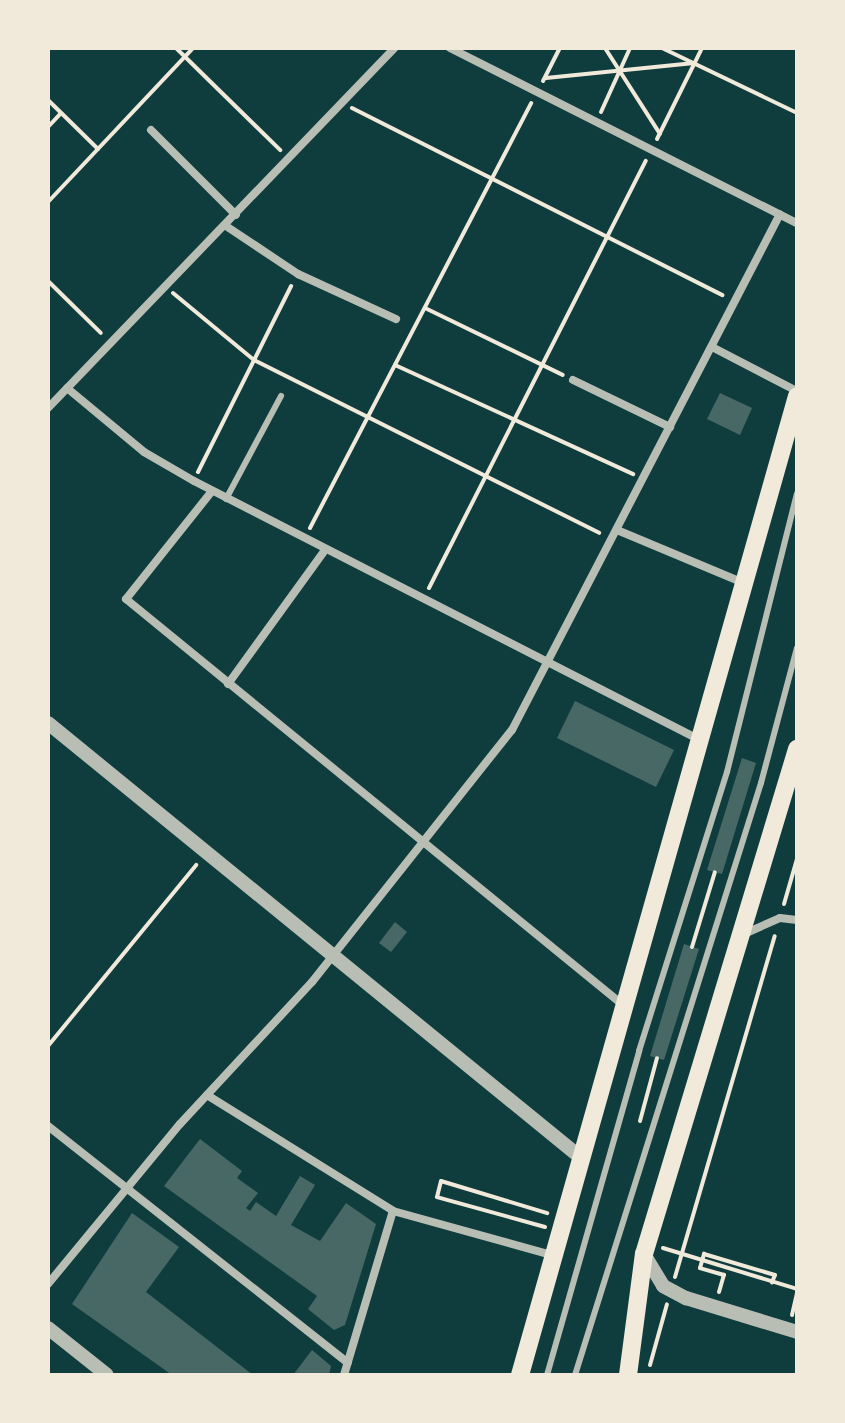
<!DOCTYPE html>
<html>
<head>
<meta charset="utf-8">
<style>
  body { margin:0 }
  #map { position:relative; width:845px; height:1423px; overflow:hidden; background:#0f3d3e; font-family:Ubuntu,sans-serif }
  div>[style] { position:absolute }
  .building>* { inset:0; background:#486865 }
  .path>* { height:4px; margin:-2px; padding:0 2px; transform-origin:2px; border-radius:2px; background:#f1e9da }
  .service>* { height:6px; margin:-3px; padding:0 3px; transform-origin:3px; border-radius:3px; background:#b8beb3 }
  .minor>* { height:8px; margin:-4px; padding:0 4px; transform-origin:4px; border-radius:4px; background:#b8beb3 }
  .tertiary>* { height:14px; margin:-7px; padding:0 7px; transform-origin:7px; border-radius:7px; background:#b8beb3 }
  .trunk>* { height:18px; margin:-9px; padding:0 9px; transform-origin:9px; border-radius:9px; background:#f1e9da }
  span { translate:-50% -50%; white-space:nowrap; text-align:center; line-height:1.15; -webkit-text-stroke:6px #f1e9da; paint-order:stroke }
  .frame { position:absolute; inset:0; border:50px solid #f1e9da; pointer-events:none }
</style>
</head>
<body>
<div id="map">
  <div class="building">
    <i style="clip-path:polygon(720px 393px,752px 408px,740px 435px,707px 419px)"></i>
    <i style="clip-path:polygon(575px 701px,674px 750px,656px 787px,557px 738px)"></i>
    <i style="clip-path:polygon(742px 758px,756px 763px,722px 874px,707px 870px)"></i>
    <i style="clip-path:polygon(395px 922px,407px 932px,391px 952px,379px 943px)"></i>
    <i style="clip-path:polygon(684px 944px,699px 949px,664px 1060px,650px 1056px)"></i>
    <i style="clip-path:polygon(200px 1139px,242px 1171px,237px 1178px,258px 1193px,246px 1208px,250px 1211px,256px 1202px,276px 1216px,300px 1176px,315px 1185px,291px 1225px,320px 1241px,346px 1203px,376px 1224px,345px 1325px,334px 1330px,308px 1309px,317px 1296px,164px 1186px)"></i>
    <i style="clip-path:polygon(132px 1213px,179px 1247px,146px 1292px,253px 1375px,172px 1375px,72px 1304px)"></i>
    <i style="clip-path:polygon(312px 1350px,331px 1366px,329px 1375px,293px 1375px)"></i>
  </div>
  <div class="path">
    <i style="left:176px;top:48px;width:146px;rotate:44.4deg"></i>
    <i style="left:605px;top:48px;width:102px;rotate:57.4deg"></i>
    <i style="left:662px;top:48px;width:150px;rotate:25.7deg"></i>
    <i style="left:546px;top:78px;width:149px;rotate:-5.8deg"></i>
    <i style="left:543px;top:81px;width:37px;rotate:-63deg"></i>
    <i style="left:48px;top:100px;width:70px;rotate:44.4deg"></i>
    <i style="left:352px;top:108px;width:415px;rotate:26.8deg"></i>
    <i style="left:601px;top:112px;width:70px;rotate:-65.6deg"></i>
    <i style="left:48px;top:127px;width:19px;rotate:-47deg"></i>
    <i style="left:657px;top:139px;width:102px;rotate:-63.7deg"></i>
    <i style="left:48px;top:202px;width:212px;rotate:-46.7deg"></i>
    <i style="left:48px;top:281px;width:74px;rotate:44.5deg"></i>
    <i style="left:173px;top:293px;width:105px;rotate:39.6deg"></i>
    <i style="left:254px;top:360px;width:386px;rotate:26.6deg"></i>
    <i style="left:425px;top:308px;width:153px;rotate:25.9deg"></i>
    <i style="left:395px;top:365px;width:262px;rotate:24.6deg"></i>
    <i style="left:198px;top:472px;width:208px;rotate:-63.4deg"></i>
    <i style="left:310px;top:528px;width:479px;rotate:-62.5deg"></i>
    <i style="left:429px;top:588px;width:479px;rotate:-63.1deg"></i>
    <i style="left:784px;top:904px;width:47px;rotate:-73.9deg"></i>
    <i style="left:692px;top:947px;width:78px;rotate:-73deg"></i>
    <i style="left:48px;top:1046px;width:234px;rotate:-50.7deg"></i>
    <i style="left:640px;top:1121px;width:65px;rotate:-74.9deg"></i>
    <i style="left:545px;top:1227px;width:112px;rotate:-164.5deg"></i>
    <i style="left:437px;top:1197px;width:16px;rotate:-76deg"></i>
    <i style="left:441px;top:1181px;width:111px;rotate:16.8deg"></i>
    <i style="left:663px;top:1248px;width:140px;rotate:17deg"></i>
    <i style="left:675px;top:1277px;width:355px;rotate:-73.7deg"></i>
    <i style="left:719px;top:1292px;width:18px;rotate:-74deg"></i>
    <i style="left:724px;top:1275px;width:25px;rotate:-164deg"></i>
    <i style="left:700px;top:1268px;width:15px;rotate:-74deg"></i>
    <i style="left:704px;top:1254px;width:74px;rotate:16.5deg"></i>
    <i style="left:775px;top:1275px;width:8px;rotate:113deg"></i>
    <i style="left:792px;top:1315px;width:22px;rotate:-77deg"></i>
    <i style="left:650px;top:1365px;width:63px;rotate:-74.4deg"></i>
  </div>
  <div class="service">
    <i style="left:226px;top:499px;width:117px;rotate:-61.9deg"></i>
    <i style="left:547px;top:1375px;width:337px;rotate:-74.1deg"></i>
    <i style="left:639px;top:1051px;width:293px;rotate:-72.5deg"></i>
    <i style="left:727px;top:772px;width:287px;rotate:-75.9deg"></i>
    <i style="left:575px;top:1375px;width:621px;rotate:-72.56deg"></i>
    <i style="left:761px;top:783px;width:140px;rotate:-75.1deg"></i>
  </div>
  <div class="minor">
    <i style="left:450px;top:48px;width:389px;rotate:26.8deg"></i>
    <i style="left:151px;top:130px;width:120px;rotate:45deg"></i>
    <i style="left:226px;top:226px;width:87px;rotate:33.7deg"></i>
    <i style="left:298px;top:274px;width:108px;rotate:24.7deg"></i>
    <i style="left:712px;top:347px;width:96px;rotate:27.4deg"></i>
    <i style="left:573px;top:380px;width:108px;rotate:25.9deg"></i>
    <i style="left:67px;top:388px;width:100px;rotate:39.7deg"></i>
    <i style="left:144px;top:452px;width:58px;rotate:30.1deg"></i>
    <i style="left:194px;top:481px;width:566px;rotate:27.11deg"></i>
    <i style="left:48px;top:408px;width:499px;rotate:-46.1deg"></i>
    <i style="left:212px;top:491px;width:138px;rotate:128.5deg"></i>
    <i style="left:126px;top:599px;width:642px;rotate:39.25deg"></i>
    <i style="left:617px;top:530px;width:138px;rotate:22.7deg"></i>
    <i style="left:228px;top:684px;width:165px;rotate:-54.1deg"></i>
    <i style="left:744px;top:934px;width:39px;rotate:-24deg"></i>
    <i style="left:780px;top:918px;width:17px;rotate:7deg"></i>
    <i style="left:207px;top:1095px;width:219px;rotate:31.9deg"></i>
    <i style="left:393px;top:1211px;width:165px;rotate:15.5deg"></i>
    <i style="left:48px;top:1126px;width:382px;rotate:38.3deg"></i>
    <i style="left:48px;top:1284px;width:207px;rotate:-50.5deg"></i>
    <i style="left:180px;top:1124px;width:194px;rotate:-47.1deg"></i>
    <i style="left:312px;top:982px;width:322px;rotate:-51.6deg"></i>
    <i style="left:512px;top:730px;width:581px;rotate:-62.55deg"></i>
    <i style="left:344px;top:1375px;width:171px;rotate:-73.4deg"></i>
  </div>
  <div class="tertiary">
    <i style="left:48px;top:723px;width:687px;rotate:39.21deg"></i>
    <i style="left:644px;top:1254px;width:37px;rotate:59deg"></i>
    <i style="left:663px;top:1286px;width:26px;rotate:28deg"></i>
    <i style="left:686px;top:1298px;width:116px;rotate:17deg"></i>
    <i style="left:48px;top:1328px;width:75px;rotate:38.5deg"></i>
  </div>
  <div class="trunk">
    <i style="left:520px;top:1375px;width:1017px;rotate:-74.2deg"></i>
    <i style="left:628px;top:1375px;width:122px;rotate:-82.5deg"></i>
    <i style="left:644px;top:1254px;width:528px;rotate:-73.14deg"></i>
  </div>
  <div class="frame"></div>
</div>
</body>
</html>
